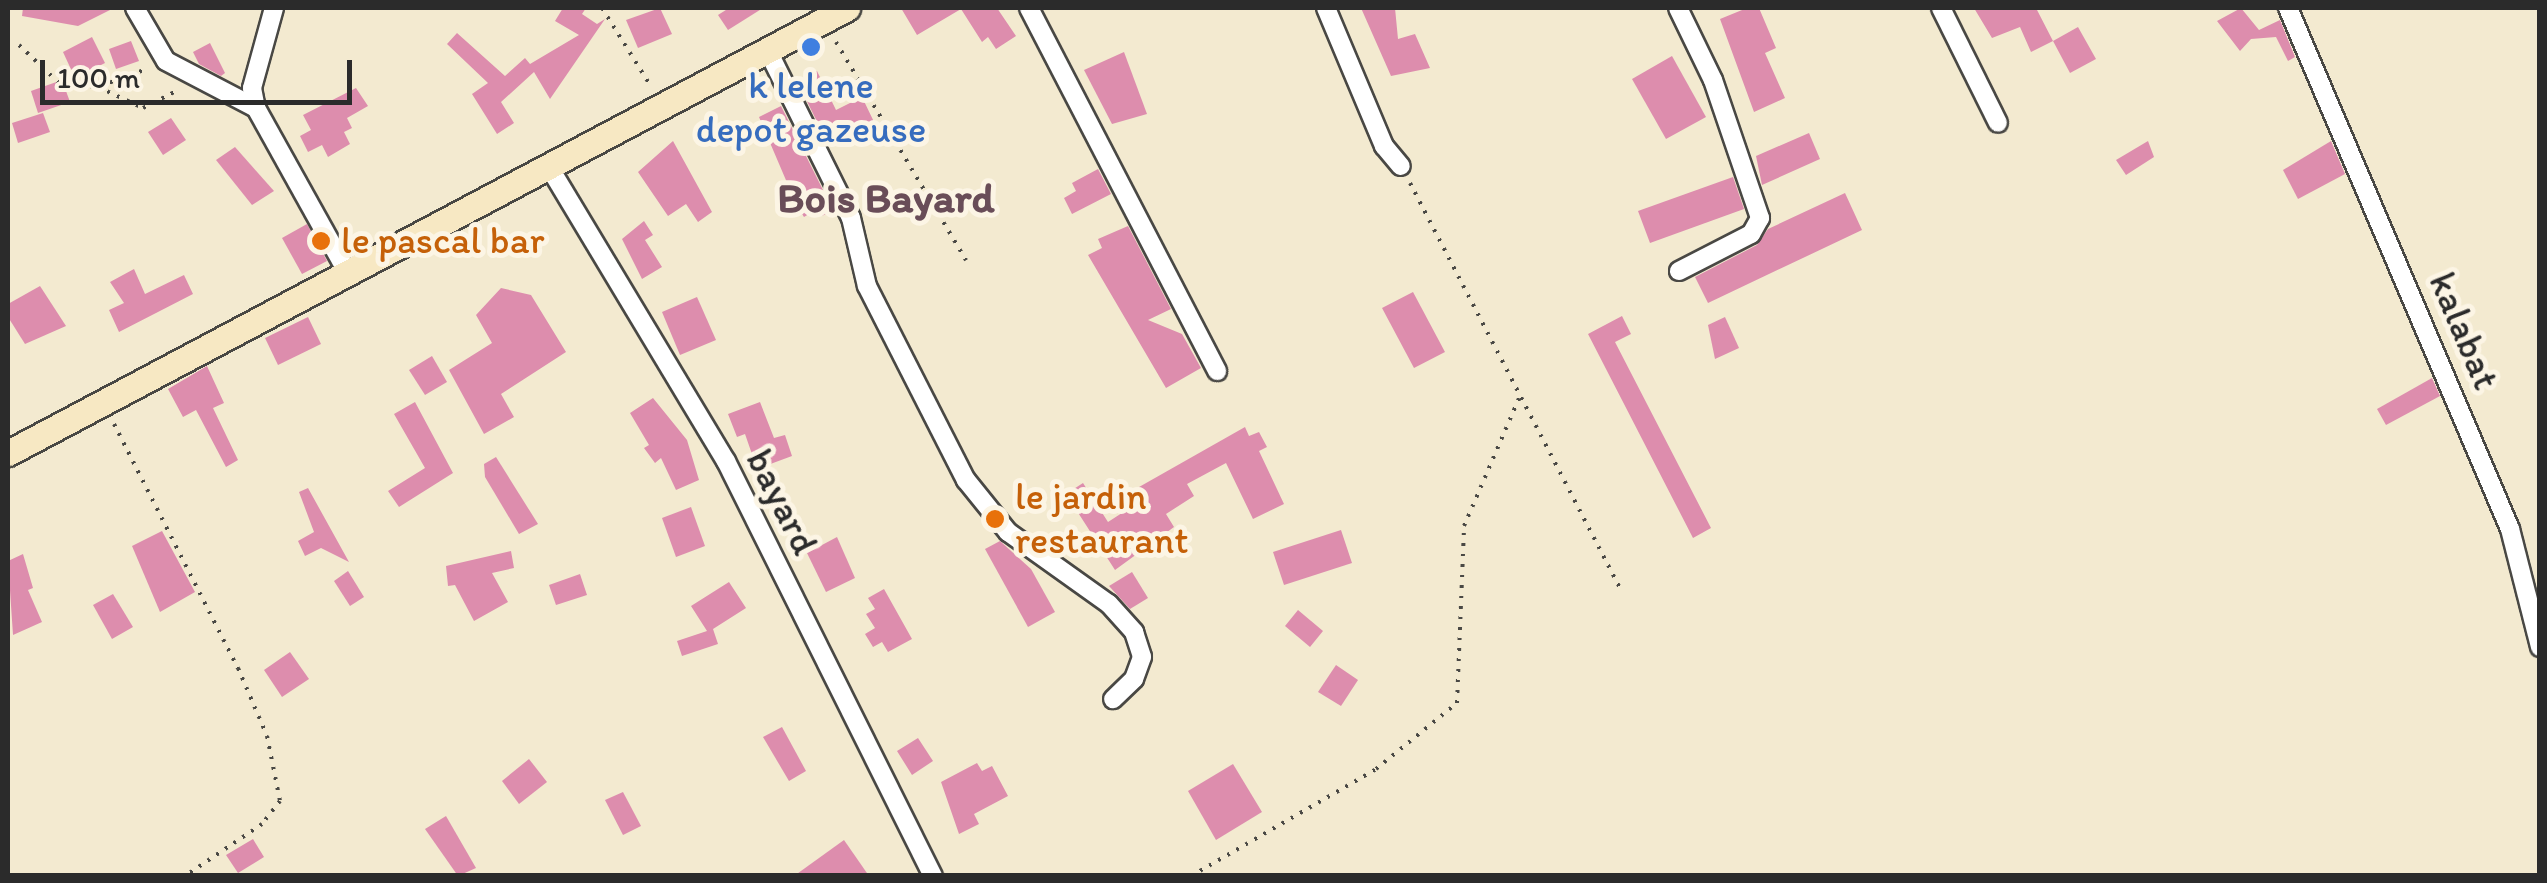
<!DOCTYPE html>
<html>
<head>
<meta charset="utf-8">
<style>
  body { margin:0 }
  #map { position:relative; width:2547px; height:883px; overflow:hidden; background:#f3ead0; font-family:Itim,sans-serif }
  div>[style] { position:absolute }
  .building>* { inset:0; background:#dd8dad }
  .path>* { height:4px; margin-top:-2px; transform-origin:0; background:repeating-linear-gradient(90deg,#494844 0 2.5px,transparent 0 10.5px) }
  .roads { filter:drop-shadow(2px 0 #494844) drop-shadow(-2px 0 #494844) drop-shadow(0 2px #494844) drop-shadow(0 -2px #494844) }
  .minor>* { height:18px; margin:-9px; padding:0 9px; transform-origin:9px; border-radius:9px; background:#fff }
  .secondary>* { height:25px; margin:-12.5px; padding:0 12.5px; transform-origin:12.5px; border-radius:12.5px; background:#f7e8c3 }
  .dots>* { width:28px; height:28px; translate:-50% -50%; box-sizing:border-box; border:5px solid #fcf5e5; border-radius:50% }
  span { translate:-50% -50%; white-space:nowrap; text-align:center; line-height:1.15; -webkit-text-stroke:10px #fcf5e5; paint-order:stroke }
  .shop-label { font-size:38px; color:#366cbe }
  .food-label { font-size:38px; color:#c56008 }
  .left { translate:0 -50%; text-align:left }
  .street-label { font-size:38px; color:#2b2b2b }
  .quarter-label { font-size:42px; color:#694d58; font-weight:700 }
  .frame { position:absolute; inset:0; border:10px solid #2b2b2b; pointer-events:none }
  .scale { position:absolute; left:40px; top:60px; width:312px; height:45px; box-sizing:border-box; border:5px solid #2b2b2b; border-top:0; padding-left:12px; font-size:30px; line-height:35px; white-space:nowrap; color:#2b2b2b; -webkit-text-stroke:8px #fcf5e5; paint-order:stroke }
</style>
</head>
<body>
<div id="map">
  <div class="building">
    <i style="clip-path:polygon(23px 8px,114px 8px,78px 26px,22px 16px)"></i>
    <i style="clip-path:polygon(563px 8px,586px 8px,582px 14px,597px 24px,605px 19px,550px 99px,534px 72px,501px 102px,514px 123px,497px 134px,472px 94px,488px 83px,447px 44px,457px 33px,505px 76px,525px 58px,530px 64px,579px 35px,555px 21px)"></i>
    <i style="clip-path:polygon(660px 8px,672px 34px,638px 48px,626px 20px)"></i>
    <i style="clip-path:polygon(729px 8px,763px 8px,728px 30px,718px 15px)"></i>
    <i style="clip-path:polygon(901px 8px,997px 8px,1016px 36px,996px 49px,988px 37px,982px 42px,961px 9px,917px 35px)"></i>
    <i style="clip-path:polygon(1361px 8px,1395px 8px,1398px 39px,1415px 34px,1430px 68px,1391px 76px)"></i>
    <i style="clip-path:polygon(1747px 8px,1759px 8px,1776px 48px,1765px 53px,1785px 98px,1754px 112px,1720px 19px)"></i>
    <i style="clip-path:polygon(1974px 8px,2036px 8px,2053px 41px,2031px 52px,2020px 27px,1992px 38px)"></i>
    <i style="clip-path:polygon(2241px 8px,2259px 30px,2280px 20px,2295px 57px,2288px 61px,2276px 37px,2251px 39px,2240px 51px,2217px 21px)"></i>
    <i style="clip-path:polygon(2078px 27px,2096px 59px,2070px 73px,2053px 41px)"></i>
    <i style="clip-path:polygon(92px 37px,105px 63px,75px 78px,63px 52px)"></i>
    <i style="clip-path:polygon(131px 41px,139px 61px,116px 69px,109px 49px)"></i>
    <i style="clip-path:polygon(210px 43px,225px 73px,221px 76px,199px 64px,193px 52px)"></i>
    <i style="clip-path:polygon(1124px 52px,1147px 114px,1112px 124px,1084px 70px)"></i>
    <i style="clip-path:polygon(1672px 56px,1706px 117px,1666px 139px,1632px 79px)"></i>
    <i style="clip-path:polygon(817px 71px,836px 110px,862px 97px,875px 124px,829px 146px,797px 81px)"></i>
    <i style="clip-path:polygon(62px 80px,70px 102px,38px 113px,31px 91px)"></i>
    <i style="clip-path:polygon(356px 88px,368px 106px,347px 118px,352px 128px,344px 132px,350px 144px,328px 157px,322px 145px,308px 152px,300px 136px,311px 130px,303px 115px)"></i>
    <i style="clip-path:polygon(781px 106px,833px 210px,822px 216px,817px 209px,804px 217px,797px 206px,759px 117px)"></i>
    <i style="clip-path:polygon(43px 113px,50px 132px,18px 143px,12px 123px)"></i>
    <i style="clip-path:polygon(171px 118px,186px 140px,163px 155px,148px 132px)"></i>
    <i style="clip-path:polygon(1809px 133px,1820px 159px,1762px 185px,1756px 156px)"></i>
    <i style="clip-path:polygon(673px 141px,712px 212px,698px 222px,686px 204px,668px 216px,638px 172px)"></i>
    <i style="clip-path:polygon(2148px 141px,2154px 157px,2126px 175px,2116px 160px)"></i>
    <i style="clip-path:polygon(2331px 141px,2345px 174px,2298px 199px,2283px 170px)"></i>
    <i style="clip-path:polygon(235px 147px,274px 191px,252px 205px,216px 160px)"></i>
    <i style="clip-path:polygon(1098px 169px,1111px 194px,1072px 214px,1064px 198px,1076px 191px,1072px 183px)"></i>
    <i style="clip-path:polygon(1733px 177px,1744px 209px,1650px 243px,1638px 211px)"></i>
    <i style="clip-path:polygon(1845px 193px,1862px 230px,1708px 303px,1695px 277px,1757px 245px,1768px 229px)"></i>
    <i style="clip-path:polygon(644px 221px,653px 235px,645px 240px,662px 267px,642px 279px,622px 239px)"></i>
    <i style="clip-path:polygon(307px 224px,327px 261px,302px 274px,282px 238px)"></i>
    <i style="clip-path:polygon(1128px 226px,1171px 309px,1148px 320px,1182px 334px,1201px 368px,1166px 388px,1088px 255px,1102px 248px,1098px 239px)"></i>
    <i style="clip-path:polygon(134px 269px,145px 294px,184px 275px,193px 294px,119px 332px,109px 310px,124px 303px,110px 282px)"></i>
    <i style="clip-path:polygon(40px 286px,66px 326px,25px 344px,8px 317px,8px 304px)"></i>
    <i style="clip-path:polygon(501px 288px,531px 295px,566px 352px,501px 394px,514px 417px,484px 434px,449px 370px,492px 343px,476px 315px)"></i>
    <i style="clip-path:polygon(1413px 292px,1445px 352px,1414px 368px,1382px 308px)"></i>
    <i style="clip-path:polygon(697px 297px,716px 340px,680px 355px,662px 312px)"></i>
    <i style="clip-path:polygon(1622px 316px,1631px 334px,1615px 342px,1711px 528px,1693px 538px,1588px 334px)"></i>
    <i style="clip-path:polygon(308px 317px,321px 344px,278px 365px,265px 338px)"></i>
    <i style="clip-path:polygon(1725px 317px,1739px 348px,1715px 359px,1708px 325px)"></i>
    <i style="clip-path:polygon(432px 356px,447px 382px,425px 395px,409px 370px)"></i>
    <i style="clip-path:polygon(207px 366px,224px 403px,213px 408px,238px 460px,226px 467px,196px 410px,183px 417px,168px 389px)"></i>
    <i style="clip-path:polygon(2432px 378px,2440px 396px,2386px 425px,2377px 409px)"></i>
    <i style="clip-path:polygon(653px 398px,687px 440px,699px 480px,676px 490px,661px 458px,655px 463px,644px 448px,649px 445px,630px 413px)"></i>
    <i style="clip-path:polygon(415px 402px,453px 473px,399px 507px,388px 491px,425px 468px,394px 414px)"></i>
    <i style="clip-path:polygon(760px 402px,774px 438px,785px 435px,792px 456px,765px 466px,762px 458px,754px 460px,745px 434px,737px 437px,728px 414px)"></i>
    <i style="clip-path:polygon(1245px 427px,1249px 436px,1259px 432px,1267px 447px,1259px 451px,1284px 504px,1253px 519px,1226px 463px,1187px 484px,1194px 496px,1166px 514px,1174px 527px,1115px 570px,1066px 494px,1083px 483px,1108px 522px,1139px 502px,1132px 491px)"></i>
    <i style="clip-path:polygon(496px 457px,538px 524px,519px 534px,485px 477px,484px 464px)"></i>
    <i style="clip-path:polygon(308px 488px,349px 562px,321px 548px,305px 556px,298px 541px,314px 532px,299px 492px)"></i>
    <i style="clip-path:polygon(691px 507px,705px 546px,676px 557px,662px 518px)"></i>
    <i style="clip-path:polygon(1341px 530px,1352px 563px,1284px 585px,1273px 552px)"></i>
    <i style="clip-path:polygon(162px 531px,195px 592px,160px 612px,132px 546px)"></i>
    <i style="clip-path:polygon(837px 537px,855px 578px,826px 592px,807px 553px)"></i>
    <i style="clip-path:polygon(1000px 541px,1031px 569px,1055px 612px,1028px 627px,985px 549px)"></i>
    <i style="clip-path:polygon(511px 551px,514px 568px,492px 573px,508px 602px,474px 621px,455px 585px,448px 586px,446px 566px)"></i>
    <i style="clip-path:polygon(23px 554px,33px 588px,28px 590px,42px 622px,13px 635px,8px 561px)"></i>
    <i style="clip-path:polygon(348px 571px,364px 597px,350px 606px,334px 581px)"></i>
    <i style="clip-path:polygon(1132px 572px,1148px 598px,1130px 609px,1109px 586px)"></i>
    <i style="clip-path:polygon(580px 574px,587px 595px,556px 605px,549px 585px)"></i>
    <i style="clip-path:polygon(729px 582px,746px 608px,713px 629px,718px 644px,682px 656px,677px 641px,707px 631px,691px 606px)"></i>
    <i style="clip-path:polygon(884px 589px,912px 639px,888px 652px,882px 642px,873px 647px,865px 634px,875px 628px,866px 614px,875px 609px,868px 598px)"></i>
    <i style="clip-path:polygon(113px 594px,133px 627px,112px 639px,93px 605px)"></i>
    <i style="clip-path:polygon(1298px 610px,1323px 631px,1310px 647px,1285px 626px)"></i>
    <i style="clip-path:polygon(290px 652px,309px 679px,282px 697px,264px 670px)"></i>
    <i style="clip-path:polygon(1336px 665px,1358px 680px,1341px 706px,1318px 692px)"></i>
    <i style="clip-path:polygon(782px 727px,806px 771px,789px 781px,763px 737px)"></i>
    <i style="clip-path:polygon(918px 738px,933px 761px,912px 775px,897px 751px)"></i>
    <i style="clip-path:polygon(529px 759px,547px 782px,519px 804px,502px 781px)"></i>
    <i style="clip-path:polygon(977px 763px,982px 771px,992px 766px,1008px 796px,974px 814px,979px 824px,959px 834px,941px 782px)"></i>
    <i style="clip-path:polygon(1233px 764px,1262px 812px,1216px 840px,1188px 791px)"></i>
    <i style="clip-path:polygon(623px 792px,641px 826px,623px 835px,605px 800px)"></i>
    <i style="clip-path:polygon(446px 816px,476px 868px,458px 876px,425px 829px)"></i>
    <i style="clip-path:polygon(253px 839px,264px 857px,238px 873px,226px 855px)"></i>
    <i style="clip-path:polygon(844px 840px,869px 876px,794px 876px)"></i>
  </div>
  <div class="path">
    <i style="left:602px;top:8px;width:94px;rotate:58deg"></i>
    <i style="left:836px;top:42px;width:254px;rotate:59.2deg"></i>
    <i style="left:19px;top:45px;width:55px;rotate:43.5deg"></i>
    <i style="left:59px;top:83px;width:39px;rotate:6deg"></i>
    <i style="left:98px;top:87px;width:50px;rotate:25deg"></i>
    <i style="left:143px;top:108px;width:39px;rotate:-27deg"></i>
    <i style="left:100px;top:86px;width:50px;rotate:-19.9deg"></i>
    <i style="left:1410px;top:183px;width:458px;rotate:62.6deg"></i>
    <i style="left:114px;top:424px;width:274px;rotate:63.1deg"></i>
    <i style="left:238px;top:668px;width:74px;rotate:66.9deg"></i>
    <i style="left:267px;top:736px;width:66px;rotate:78.7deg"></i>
    <i style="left:280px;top:801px;width:29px;rotate:128deg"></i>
    <i style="left:262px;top:824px;width:93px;rotate:146deg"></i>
    <i style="left:1191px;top:876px;width:214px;rotate:-30deg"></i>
    <i style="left:1376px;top:769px;width:104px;rotate:-39.2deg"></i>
    <i style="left:1457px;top:703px;width:177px;rotate:-87.7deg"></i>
    <i style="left:1464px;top:526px;width:142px;rotate:-66.7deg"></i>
  </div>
  <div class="roads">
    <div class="minor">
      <i style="left:135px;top:8px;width:61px;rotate:59.7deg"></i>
      <i style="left:166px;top:61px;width:102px;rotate:27.6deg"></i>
      <i style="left:274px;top:8px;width:83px;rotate:105.4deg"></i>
      <i style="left:252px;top:88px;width:20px;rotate:79deg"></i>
      <i style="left:256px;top:108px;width:191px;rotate:60.9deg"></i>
      <i style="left:1029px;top:8px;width:409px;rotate:62.6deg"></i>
      <i style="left:1326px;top:8px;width:150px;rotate:67.2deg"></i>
      <i style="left:1384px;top:146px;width:26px;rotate:50deg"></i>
      <i style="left:1678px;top:8px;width:80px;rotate:64.1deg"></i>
      <i style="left:1713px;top:80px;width:146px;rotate:71.2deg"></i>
      <i style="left:1760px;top:218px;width:18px;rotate:119deg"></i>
      <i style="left:1751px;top:234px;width:81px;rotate:152.8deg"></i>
      <i style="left:1941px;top:8px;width:128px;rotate:63.6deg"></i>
      <i style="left:2288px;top:8px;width:566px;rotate:66.92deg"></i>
      <i style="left:2510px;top:529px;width:122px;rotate:75.7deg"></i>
      <i style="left:768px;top:51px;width:186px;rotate:63.6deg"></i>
      <i style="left:851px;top:218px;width:70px;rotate:76.8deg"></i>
      <i style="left:867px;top:286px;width:218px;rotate:63deg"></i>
      <i style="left:966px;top:480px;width:67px;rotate:51.1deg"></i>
      <i style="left:1008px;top:532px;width:124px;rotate:35.5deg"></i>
      <i style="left:1109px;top:604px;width:38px;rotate:48deg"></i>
      <i style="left:1134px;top:632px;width:26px;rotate:72deg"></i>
      <i style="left:1142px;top:657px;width:23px;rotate:110deg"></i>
      <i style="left:1134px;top:679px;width:29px;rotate:136deg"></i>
      <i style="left:551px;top:170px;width:340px;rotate:59deg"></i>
      <i style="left:726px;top:461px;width:464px;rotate:63.5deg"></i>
    </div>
    <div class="secondary">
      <i style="left:8px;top:453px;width:950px;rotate:-27.94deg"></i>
    </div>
  </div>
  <div class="dots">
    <i style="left:811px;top:47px;background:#3f7fe0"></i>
    <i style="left:321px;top:241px;background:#e8710a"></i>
    <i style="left:995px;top:519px;background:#e8710a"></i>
  </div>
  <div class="shop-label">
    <span style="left:811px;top:108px">k lelene<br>depot gazeuse</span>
  </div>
  <div class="food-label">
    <span class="left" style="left:341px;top:241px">le pascal bar</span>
    <span class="left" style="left:1015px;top:519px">le jardin<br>restaurant</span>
  </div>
  <div class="street-label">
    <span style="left:2464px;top:331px;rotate:67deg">kalabat</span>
    <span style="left:782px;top:502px;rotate:63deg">bayard</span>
  </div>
  <div class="quarter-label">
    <span style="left:886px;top:198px">Bois Bayard</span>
  </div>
  <div class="frame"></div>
  <div class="scale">100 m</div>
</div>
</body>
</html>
